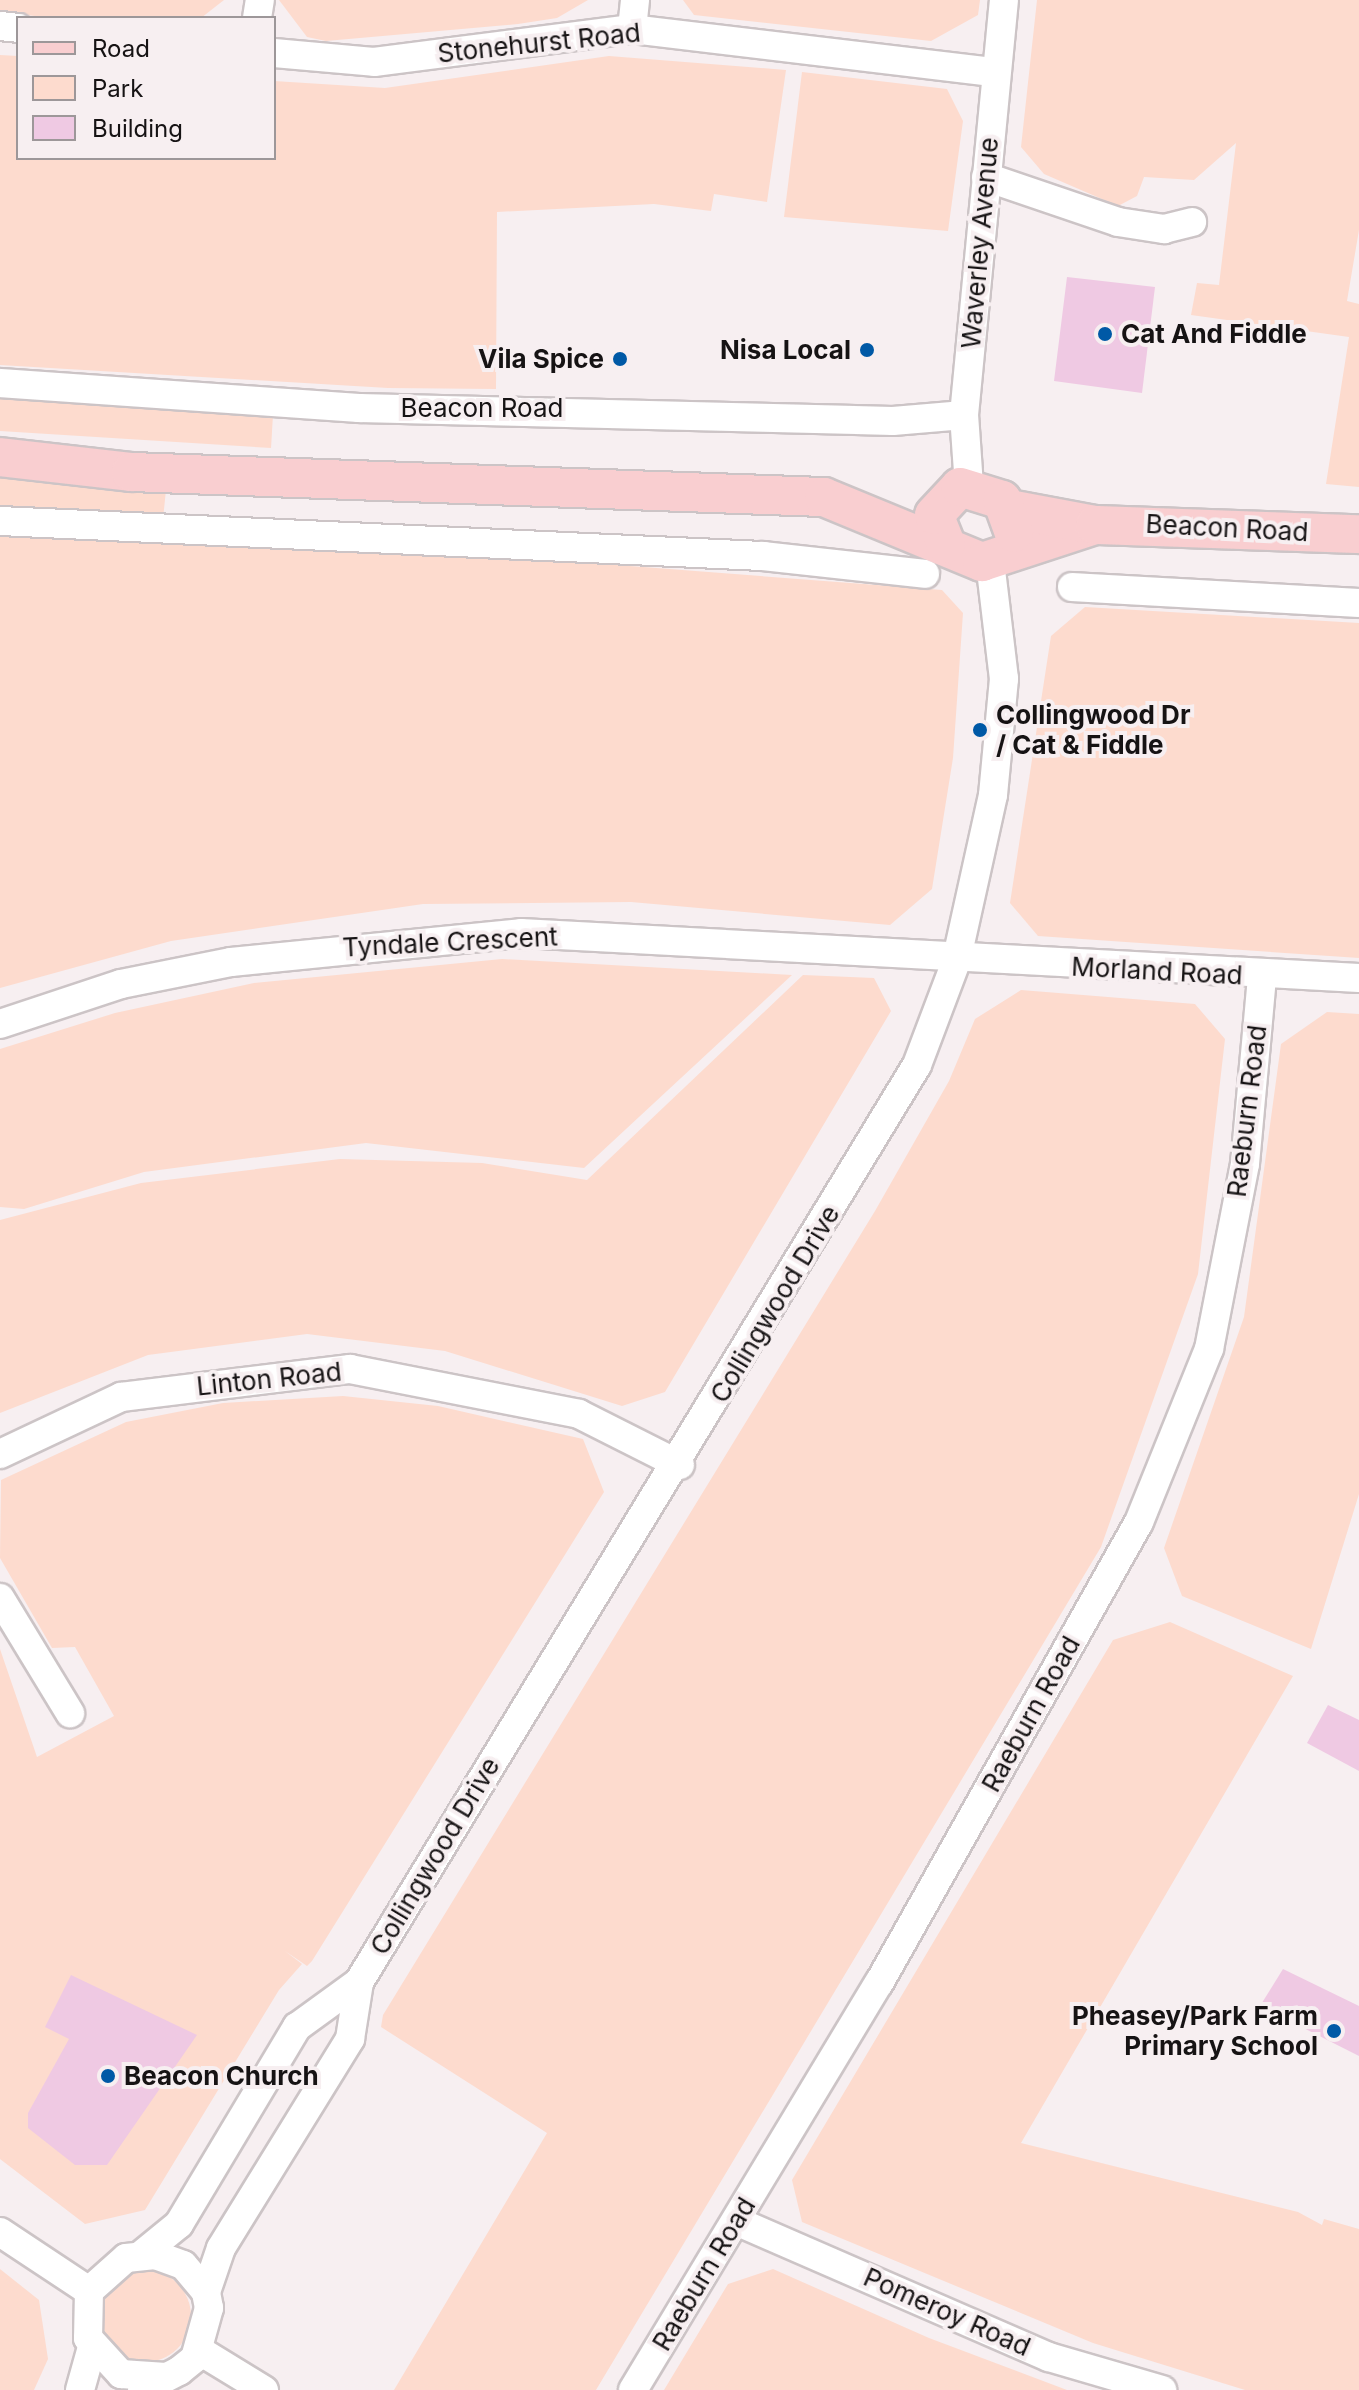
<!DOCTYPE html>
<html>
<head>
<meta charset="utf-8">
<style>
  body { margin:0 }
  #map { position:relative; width:1359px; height:2390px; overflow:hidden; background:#f7eff1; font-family:Inter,sans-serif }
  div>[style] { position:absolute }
  .green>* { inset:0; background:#fddbce }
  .round { border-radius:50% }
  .building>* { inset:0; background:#efc9e3 }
  .roads { filter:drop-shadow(2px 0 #ccc4c6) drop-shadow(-2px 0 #ccc4c6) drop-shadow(0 2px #ccc4c6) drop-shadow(0 -2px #ccc4c6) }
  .minor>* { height:28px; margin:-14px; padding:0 14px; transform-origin:14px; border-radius:14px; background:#fff }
  .secondary>* { height:38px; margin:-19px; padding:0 19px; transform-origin:19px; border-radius:19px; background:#f9ced0 }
  .dots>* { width:22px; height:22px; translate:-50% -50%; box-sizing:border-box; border:4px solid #f7eff1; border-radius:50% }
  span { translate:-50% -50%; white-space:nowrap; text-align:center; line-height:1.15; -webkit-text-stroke:8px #f7eff1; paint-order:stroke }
  .street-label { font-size:26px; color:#161314 }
  .poi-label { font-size:26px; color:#161314; font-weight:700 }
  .left { translate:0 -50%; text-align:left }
  .right { translate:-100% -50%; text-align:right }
  .legend { position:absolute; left:16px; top:16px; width:260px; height:144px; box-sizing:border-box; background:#f7eff1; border:2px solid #9d9799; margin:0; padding:10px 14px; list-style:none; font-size:24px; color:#161314 }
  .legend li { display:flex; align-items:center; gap:16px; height:40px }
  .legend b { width:40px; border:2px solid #9d9799 }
</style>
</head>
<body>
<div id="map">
  <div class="green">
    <i style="clip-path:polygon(0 0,224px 0,201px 18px,52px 18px,0 12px)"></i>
    <i style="clip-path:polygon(279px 0,588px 0,557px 18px,518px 24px,326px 41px,307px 37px)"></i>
    <i style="clip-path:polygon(683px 0,980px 0,978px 15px,931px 41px,694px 15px)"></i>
    <i style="clip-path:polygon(1037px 0,1359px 0,1359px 230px,1347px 301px,1359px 304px,1359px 487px,1326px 484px,1349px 337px,1191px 315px,1197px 283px,1219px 285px,1236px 143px,1194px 180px,1144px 177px,1137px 196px,1118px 206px,1044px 174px,1021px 147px)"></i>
    <i style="clip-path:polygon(0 55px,18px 56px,18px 158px,274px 158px,274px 81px,385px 88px,609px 56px,786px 70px,767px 202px,714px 194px,711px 211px,654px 204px,497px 212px,496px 389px,388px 388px,0 365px)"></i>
    <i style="clip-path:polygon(802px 72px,947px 89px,963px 121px,948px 231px,784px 217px)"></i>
    <i style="clip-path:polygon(0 396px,273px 415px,271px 448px,0 431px)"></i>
    <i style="clip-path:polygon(0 470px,167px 480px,163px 519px,0 508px)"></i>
    <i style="clip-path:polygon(0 536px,617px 565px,942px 590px,963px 613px,953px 758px,932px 889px,890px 925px,631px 902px,423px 904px,171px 941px,0 988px)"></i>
    <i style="clip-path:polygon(1085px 607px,1359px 623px,1359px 958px,1038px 936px,1010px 903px,1051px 636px)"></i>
    <i style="clip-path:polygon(502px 959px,792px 975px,584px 1168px,366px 1143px,144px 1172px,24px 1209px,0 1207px,0 1049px,115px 1013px,254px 983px)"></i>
    <i style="clip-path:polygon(803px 975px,874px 978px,891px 1011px,665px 1392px,622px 1406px,445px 1351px,307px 1334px,148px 1355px,0 1413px,0 1220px,141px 1183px,340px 1159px,482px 1163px,587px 1180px)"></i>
    <i style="clip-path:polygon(1021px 990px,1195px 1004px,1225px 1039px,1198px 1274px,1101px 1547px,596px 2390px,394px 2390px,547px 2133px,381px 2027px,383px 2015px,875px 1211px,949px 1081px,975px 1019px)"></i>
    <i style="clip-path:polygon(1327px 1012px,1359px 1014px,1359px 1494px,1311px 1649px,1182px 1596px,1164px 1548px,1244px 1317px,1281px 1044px)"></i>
    <i style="clip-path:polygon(343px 1396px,438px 1406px,583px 1439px,604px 1492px,312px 1961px,307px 1966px,285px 1951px,302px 1964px,279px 1990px,145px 2210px,85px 2224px,0 2159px,0 1649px,37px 1757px,114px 1716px,75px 1647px,52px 1648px,0 1558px,1px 1480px,126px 1422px,223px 1403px)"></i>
    <i style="clip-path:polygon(1170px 1622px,1293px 1676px,1021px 2143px,1298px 2212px,1322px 2225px,1324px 2219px,1359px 2229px,1359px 2390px,1245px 2390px,1093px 2343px,802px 2222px,792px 2180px,1113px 1640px)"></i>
    <i style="clip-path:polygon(0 2269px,39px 2300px,48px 2359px,34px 2390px,0 2390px)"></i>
    <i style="clip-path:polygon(773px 2269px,929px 2338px,1067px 2390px,664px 2390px,728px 2284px)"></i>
    <i class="round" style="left:99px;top:2270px;width:92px;height:92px"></i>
  </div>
  <div class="building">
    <i style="clip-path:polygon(1067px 277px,1155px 287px,1142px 393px,1054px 381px)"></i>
    <i style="clip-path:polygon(1328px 1705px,1359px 1720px,1359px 1771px,1307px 1743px)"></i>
    <i style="clip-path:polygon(1283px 1969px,1359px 2006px,1359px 2056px,1260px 2006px)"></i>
    <i style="clip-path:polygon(71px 1975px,197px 2035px,107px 2165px,75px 2165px,28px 2128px,28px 2113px,69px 2039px,45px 2027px)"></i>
  </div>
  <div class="roads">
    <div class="minor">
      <i style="left:257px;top:18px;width:18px;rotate:-81deg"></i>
      <i style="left:0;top:26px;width:18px;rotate:6deg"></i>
      <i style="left:632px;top:29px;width:29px;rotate:-84deg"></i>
      <i style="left:274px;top:53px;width:100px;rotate:5.1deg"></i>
      <i style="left:374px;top:62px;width:260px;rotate:-7.3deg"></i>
      <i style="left:632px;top:29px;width:366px;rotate:6.8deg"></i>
      <i style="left:986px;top:177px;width:139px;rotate:18.8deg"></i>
      <i style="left:1118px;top:222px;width:47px;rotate:8.7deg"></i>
      <i style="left:1164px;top:229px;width:29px;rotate:-14deg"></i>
      <i style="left:0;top:383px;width:360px;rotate:4deg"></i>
      <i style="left:359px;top:408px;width:534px;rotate:1.39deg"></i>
      <i style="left:893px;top:421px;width:71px;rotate:-4.8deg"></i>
      <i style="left:969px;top:486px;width:71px;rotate:-94deg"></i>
      <i style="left:964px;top:415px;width:417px;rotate:-84.5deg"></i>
      <i style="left:0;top:521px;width:764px;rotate:2.63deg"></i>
      <i style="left:763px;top:556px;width:163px;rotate:6.3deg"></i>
      <i style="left:1072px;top:587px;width:287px;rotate:3.2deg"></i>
      <i style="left:0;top:1024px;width:127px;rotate:-18.3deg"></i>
      <i style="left:121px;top:984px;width:112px;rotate:-11.3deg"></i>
      <i style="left:231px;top:962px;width:291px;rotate:-5.7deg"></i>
      <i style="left:521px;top:933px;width:839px;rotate:3.07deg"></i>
      <i style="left:0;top:1454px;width:134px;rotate:-25.2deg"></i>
      <i style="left:121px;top:1397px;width:231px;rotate:-7deg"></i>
      <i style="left:350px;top:1369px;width:233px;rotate:11.1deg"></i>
      <i style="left:579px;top:1414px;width:113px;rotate:26.8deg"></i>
      <i style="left:0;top:1598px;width:135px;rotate:58.7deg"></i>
      <i style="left:736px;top:2221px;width:341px;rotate:23.5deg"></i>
      <i style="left:1049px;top:2357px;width:118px;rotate:16.3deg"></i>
      <i style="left:0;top:2232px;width:107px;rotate:33.5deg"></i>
      <i style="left:141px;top:2255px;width:49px;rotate:-39.2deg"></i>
      <i style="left:179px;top:2224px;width:230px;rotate:-59.1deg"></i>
      <i style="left:297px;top:2027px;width:77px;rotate:-36deg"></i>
      <i style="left:206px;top:2292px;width:46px;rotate:-71.2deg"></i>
      <i style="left:221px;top:2248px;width:246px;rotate:-58.3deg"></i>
      <i style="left:350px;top:2039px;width:58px;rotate:-81deg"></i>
      <i style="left:359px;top:1982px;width:1073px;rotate:-58.68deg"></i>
      <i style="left:917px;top:1065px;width:110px;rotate:-69.3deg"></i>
      <i style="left:956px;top:962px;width:171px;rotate:-77.5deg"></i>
      <i style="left:993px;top:795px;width:117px;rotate:-84.6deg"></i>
      <i style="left:1004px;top:679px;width:119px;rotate:-96.8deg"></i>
      <i style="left:200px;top:2351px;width:75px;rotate:31.4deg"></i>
      <i style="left:80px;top:2390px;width:45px;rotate:-74.4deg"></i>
      <i style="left:142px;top:2390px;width:42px;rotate:-27.2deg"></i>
      <i style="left:179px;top:2371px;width:21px;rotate:-39deg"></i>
      <i style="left:195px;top:2358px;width:52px;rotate:-74.4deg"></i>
      <i style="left:209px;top:2308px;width:16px;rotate:-101deg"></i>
      <i style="left:206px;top:2292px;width:35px;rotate:-130deg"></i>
      <i style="left:183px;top:2265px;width:30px;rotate:-160deg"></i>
      <i style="left:155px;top:2255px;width:29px;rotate:174deg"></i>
      <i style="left:126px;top:2258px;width:50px;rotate:138.3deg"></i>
      <i style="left:89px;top:2291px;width:47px;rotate:91.2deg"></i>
      <i style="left:88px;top:2338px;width:49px;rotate:47.5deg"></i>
      <i style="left:121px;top:2374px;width:45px;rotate:3.8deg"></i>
      <i style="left:633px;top:2390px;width:476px;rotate:-58.9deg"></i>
      <i style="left:879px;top:1983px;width:529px;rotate:-60.58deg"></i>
      <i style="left:1139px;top:1522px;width:187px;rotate:-68deg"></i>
      <i style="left:1209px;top:1349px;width:188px;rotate:-79deg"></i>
      <i style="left:1245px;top:1164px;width:189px;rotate:-84.8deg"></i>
    </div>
    <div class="secondary">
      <i style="left:0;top:457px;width:132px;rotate:6.5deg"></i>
      <i style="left:131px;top:472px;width:693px;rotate:2.07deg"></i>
      <i style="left:824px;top:497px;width:171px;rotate:22.4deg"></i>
      <i style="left:982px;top:562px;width:119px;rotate:-18.1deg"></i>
      <i style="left:1009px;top:509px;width:87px;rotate:10.5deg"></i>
      <i style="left:1095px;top:525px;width:264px;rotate:2deg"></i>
      <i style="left:946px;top:544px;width:31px;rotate:-112deg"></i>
      <i style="left:934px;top:515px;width:38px;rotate:-47deg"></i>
      <i style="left:960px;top:487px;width:44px;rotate:17.2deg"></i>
      <i style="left:1002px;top:500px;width:35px;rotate:70deg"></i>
    </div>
  </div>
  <div class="dots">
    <i style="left:1105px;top:334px;background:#0059a6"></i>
    <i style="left:867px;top:350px;background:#0059a6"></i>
    <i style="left:620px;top:359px;background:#0059a6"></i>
    <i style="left:980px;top:730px;background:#0059a6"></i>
    <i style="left:1334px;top:2031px;background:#0059a6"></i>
    <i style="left:108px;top:2076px;background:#0059a6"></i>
  </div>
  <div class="street-label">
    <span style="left:539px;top:43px;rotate:-6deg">Stonehurst Road</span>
    <span style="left:980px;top:243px;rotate:-85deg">Waverley Avenue</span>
    <span style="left:482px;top:408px">Beacon Road</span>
    <span style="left:1227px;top:528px;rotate:3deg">Beacon Road</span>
    <span style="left:450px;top:942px;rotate:-3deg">Tyndale Crescent</span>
    <span style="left:1157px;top:971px;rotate:3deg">Morland Road</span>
    <span style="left:1247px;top:1111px;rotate:-83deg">Raeburn Road</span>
    <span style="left:775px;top:1304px;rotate:-59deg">Collingwood Drive</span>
    <span style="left:269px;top:1379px;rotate:-6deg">Linton Road</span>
    <span style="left:1031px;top:1714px;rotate:-61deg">Raeburn Road</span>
    <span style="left:435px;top:1856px;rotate:-59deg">Collingwood Drive</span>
    <span style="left:704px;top:2274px;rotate:-59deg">Raeburn Road</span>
    <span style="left:947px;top:2312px;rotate:24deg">Pomeroy Road</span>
  </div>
  <div class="poi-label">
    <span class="left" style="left:1121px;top:334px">Cat And Fiddle</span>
    <span class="right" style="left:851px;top:350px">Nisa Local</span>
    <span class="right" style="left:604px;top:359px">Vila Spice</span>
    <span class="left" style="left:996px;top:730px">Collingwood Dr<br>/ Cat &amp; Fiddle</span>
    <span class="right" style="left:1318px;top:2031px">Pheasey/Park Farm<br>Primary School</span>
    <span class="left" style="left:124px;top:2076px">Beacon Church</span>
  </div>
  <ul class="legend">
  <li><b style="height:10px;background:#f9ced0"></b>Road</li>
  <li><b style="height:22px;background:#fddbce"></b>Park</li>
  <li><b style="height:22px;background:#efc9e3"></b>Building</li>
  </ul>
</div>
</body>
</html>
